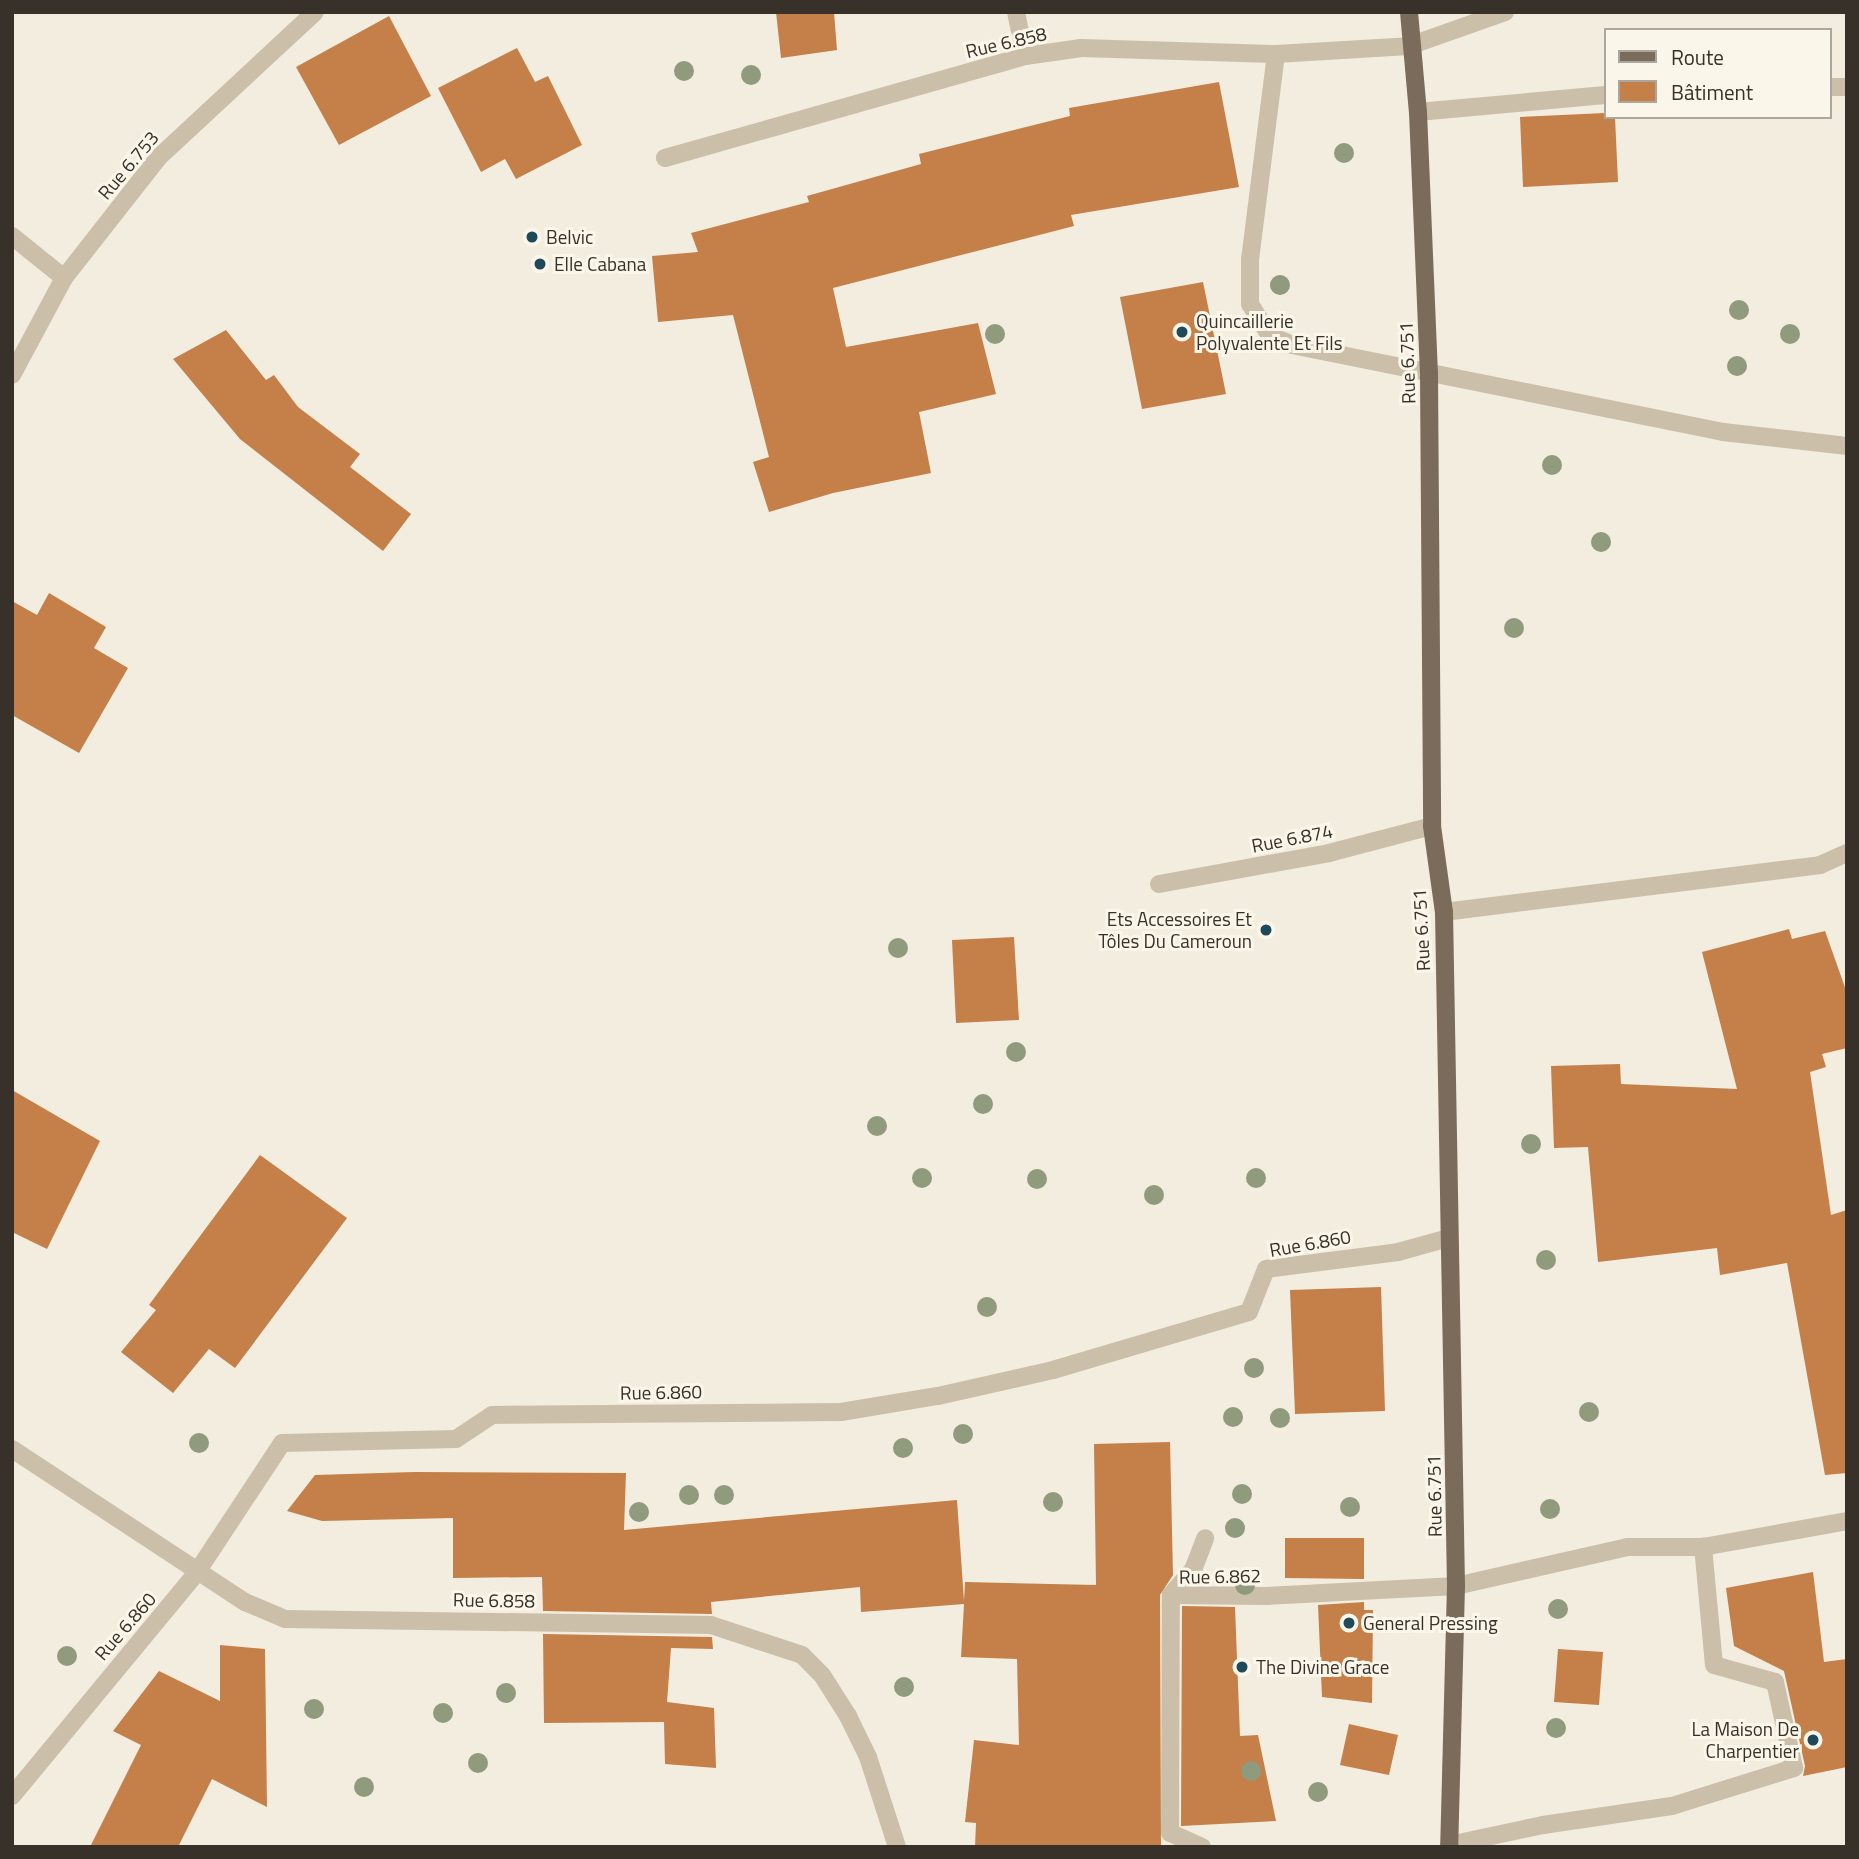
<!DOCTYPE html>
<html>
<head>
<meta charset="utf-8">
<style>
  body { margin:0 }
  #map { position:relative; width:1859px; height:1859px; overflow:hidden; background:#f2edde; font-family:"Titillium Web",sans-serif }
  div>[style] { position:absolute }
  .building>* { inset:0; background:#c57f49 }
  .service>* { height:18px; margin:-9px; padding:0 9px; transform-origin:9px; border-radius:9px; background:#cbbfa9 }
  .minor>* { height:18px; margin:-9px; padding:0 9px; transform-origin:9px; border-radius:9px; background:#cbbfa9 }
  .primary>* { height:18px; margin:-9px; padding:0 9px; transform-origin:9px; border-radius:9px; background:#7a6b5a }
  .trees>* { width:20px; height:20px; margin:-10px; border-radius:50%; background:#909a7d }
  .dots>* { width:19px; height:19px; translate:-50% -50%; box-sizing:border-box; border:4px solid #faf6ea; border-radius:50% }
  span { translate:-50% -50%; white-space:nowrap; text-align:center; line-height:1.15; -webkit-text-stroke:6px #faf6ea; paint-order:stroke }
  .street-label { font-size:19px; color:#383129 }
  .poi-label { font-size:19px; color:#383129 }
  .left { translate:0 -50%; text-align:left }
  .right { translate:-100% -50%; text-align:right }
  .frame { position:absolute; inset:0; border:14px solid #383129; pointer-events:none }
  .legend { position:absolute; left:1604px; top:28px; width:228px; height:91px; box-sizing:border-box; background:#faf6ea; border:2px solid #aca79d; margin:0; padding:9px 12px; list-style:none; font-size:21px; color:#383129 }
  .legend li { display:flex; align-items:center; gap:14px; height:35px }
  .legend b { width:35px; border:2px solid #aca79d }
</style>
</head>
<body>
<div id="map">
  <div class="building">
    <i style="clip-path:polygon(776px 12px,834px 12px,837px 50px,781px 58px)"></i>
    <i style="clip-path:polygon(389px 16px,431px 96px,339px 145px,296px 67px)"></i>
    <i style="clip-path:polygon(517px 48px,535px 82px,548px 76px,582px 145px,516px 179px,505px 159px,481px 172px,438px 88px)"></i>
    <i style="clip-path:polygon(1219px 82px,1239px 187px,1071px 215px,1074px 226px,833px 288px,846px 347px,978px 323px,996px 394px,919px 412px,931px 473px,833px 493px,769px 512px,753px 462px,769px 457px,733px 315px,658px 322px,652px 256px,698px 252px,691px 233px,809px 202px,807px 196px,921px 164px,919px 154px,1070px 116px,1069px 108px)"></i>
    <i style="clip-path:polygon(1605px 113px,1605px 117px,1615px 117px,1618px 182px,1523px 187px,1520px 117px)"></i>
    <i style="clip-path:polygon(1203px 282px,1226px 394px,1142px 409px,1120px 297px)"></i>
    <i style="clip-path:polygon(226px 330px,266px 380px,274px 375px,298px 407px,360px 454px,350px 467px,411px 514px,383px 551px,240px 439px,173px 359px)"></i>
    <i style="clip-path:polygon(49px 593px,106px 627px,94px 648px,128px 668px,79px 753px,12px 715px,12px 601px,37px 615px)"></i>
    <i style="clip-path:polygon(1789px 929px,1792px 939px,1825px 931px,1847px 993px,1847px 1048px,1822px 1054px,1826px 1067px,1810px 1072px,1831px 1215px,1847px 1210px,1847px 1473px,1825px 1475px,1787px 1263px,1720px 1275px,1717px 1248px,1598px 1262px,1588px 1147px,1554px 1148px,1551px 1066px,1620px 1064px,1621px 1084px,1737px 1089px,1702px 952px)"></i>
    <i style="clip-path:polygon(1014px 937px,1019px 1020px,956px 1023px,952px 940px)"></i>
    <i style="clip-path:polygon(12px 1090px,100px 1141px,47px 1249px,12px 1232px)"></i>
    <i style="clip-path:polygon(260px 1155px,347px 1218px,235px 1368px,209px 1349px,173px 1393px,121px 1352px,156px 1310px,149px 1305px)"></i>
    <i style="clip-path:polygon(1381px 1287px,1385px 1411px,1295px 1414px,1290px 1290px)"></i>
    <i style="clip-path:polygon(1170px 1442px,1173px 1575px,1160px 1595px,1161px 1847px,975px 1847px,976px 1823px,965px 1822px,974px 1740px,1019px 1745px,1017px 1659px,961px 1657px,964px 1604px,861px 1612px,860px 1587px,711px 1602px,712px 1614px,543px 1611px,542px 1577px,453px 1578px,453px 1518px,322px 1521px,287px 1511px,315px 1475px,414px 1472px,626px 1473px,624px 1530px,957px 1500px,964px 1601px,965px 1582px,1096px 1585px,1094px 1444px)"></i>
    <i style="clip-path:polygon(1285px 1538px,1364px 1538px,1364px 1579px,1285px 1578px)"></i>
    <i style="clip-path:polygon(1813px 1572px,1824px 1662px,1847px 1659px,1847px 1767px,1803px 1776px,1805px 1766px,1784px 1671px,1734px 1646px,1726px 1588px)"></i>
    <i style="clip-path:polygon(1364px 1602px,1364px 1610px,1373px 1610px,1372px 1703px,1322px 1697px,1318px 1605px)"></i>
    <i style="clip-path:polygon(1182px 1606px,1235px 1607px,1240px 1736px,1258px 1735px,1276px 1821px,1181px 1826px)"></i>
    <i style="clip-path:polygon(543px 1634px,712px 1637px,713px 1649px,671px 1648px,667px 1702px,714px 1708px,716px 1768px,665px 1764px,664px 1722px,544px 1723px)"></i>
    <i style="clip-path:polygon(220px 1645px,265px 1649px,267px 1807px,212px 1779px,178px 1847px,90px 1847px,141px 1745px,113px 1731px,159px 1671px,220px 1701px)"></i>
    <i style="clip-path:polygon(1558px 1649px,1603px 1652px,1599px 1705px,1554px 1702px)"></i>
    <i style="clip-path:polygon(1349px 1724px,1398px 1735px,1389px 1775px,1340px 1765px)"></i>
  </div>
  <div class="service">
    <i style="left:1171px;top:1595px;width:33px;rotate:-49deg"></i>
    <i style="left:1193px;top:1570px;width:34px;rotate:-69deg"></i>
  </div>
  <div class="minor">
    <i style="left:1016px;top:12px;width:45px;rotate:78.4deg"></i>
    <i style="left:1276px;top:54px;width:207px;rotate:97.2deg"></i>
    <i style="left:1250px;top:259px;width:45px;rotate:90deg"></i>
    <i style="left:1250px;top:304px;width:36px;rotate:58deg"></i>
    <i style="left:1269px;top:335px;width:25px;rotate:23deg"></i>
    <i style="left:1292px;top:345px;width:440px;rotate:11.4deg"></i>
    <i style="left:1723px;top:432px;width:125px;rotate:6.4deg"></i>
    <i style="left:1829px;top:87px;width:18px"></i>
    <i style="left:1418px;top:112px;width:188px;rotate:-5.2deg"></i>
    <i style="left:665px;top:158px;width:374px;rotate:-15.8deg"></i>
    <i style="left:1025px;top:56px;width:57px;rotate:-8.1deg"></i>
    <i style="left:1081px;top:48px;width:195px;rotate:1.8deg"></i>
    <i style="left:1276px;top:54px;width:133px;rotate:-3.4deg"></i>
    <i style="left:1409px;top:46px;width:102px;rotate:-19.5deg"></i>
    <i style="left:12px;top:236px;width:67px;rotate:38.9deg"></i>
    <i style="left:12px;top:375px;width:110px;rotate:-61.8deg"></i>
    <i style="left:64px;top:278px;width:152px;rotate:-51.9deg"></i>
    <i style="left:158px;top:158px;width:214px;rotate:-42.9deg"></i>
    <i style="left:1159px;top:884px;width:173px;rotate:-10.3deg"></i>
    <i style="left:1329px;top:853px;width:106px;rotate:-14.7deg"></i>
    <i style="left:1444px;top:912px;width:379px;rotate:-7.1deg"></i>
    <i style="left:1820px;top:865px;width:30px;rotate:-24deg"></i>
    <i style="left:12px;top:1449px;width:279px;rotate:33.3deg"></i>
    <i style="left:245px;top:1602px;width:43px;rotate:23deg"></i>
    <i style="left:285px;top:1619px;width:426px;rotate:0.8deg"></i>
    <i style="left:711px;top:1625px;width:96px;rotate:18.2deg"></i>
    <i style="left:802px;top:1655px;width:28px;rotate:45deg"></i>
    <i style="left:822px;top:1675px;width:49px;rotate:57.6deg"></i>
    <i style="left:848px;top:1716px;width:46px;rotate:64deg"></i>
    <i style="left:868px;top:1757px;width:95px;rotate:72.1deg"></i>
    <i style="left:12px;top:1796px;width:291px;rotate:-50.4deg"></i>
    <i style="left:197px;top:1572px;width:154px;rotate:-56.6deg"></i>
    <i style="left:282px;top:1443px;width:174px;rotate:-1.3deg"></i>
    <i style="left:456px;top:1439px;width:43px;rotate:-33.7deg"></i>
    <i style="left:492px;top:1415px;width:349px;rotate:-0.5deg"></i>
    <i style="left:841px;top:1412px;width:98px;rotate:-9.4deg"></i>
    <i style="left:938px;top:1396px;width:118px;rotate:-12.7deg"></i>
    <i style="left:1053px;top:1370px;width:204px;rotate:-16.5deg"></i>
    <i style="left:1249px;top:1312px;width:46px;rotate:-68.4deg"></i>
    <i style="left:1266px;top:1269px;width:133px;rotate:-7.3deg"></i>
    <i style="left:1398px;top:1252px;width:53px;rotate:-15.4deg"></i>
    <i style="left:1449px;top:1845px;width:96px;rotate:-12deg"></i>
    <i style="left:1543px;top:1825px;width:130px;rotate:-8.4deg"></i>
    <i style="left:1672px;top:1806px;width:128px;rotate:-17.3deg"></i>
    <i style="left:1794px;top:1768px;width:88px;rotate:-102.5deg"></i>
    <i style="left:1775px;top:1682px;width:63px;rotate:-164.4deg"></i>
    <i style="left:1714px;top:1665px;width:119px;rotate:-95.3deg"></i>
    <i style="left:1202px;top:1847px;width:35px;rotate:-156deg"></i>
    <i style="left:1170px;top:1833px;width:238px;rotate:-89.8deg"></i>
    <i style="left:1171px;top:1595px;width:96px;rotate:0.6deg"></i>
    <i style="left:1267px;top:1596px;width:189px;rotate:-3deg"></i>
    <i style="left:1456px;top:1586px;width:175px;rotate:-12.8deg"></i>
    <i style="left:1627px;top:1547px;width:76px"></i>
    <i style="left:1703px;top:1547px;width:146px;rotate:-10.2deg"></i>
  </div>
  <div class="primary">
    <i style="left:1409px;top:12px;width:100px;rotate:84.9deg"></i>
    <i style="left:1418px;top:112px;width:261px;rotate:87.6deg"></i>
    <i style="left:1429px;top:373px;width:453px;rotate:89.6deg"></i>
    <i style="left:1432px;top:826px;width:87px;rotate:82.1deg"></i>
    <i style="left:1444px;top:912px;width:674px;rotate:88.98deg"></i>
    <i style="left:1456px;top:1586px;width:261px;rotate:91.5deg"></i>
  </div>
  <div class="trees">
    <i style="left:684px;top:71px"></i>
    <i style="left:751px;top:75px"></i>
    <i style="left:1344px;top:153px"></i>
    <i style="left:1280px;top:285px"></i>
    <i style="left:1739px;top:310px"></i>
    <i style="left:995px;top:334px"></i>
    <i style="left:1790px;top:334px"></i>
    <i style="left:1737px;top:366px"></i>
    <i style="left:1552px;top:465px"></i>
    <i style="left:1601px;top:542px"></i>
    <i style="left:1514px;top:628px"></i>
    <i style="left:898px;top:948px"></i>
    <i style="left:1016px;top:1052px"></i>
    <i style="left:983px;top:1104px"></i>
    <i style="left:877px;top:1126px"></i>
    <i style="left:1531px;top:1144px"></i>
    <i style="left:922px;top:1178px"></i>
    <i style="left:1256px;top:1178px"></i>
    <i style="left:1037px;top:1179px"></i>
    <i style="left:1154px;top:1195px"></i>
    <i style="left:1546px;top:1260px"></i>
    <i style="left:987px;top:1307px"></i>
    <i style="left:1254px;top:1368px"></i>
    <i style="left:1589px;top:1412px"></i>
    <i style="left:1233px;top:1417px"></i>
    <i style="left:1280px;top:1418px"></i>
    <i style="left:963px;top:1434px"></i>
    <i style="left:199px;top:1443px"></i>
    <i style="left:903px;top:1448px"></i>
    <i style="left:1242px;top:1494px"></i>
    <i style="left:689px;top:1495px"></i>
    <i style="left:724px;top:1495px"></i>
    <i style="left:1053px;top:1502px"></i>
    <i style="left:1350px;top:1507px"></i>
    <i style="left:1550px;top:1509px"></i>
    <i style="left:639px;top:1512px"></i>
    <i style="left:1235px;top:1528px"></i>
    <i style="left:1245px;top:1585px"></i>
    <i style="left:1558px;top:1609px"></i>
    <i style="left:67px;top:1656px"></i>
    <i style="left:904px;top:1687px"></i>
    <i style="left:506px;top:1693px"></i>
    <i style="left:314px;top:1709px"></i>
    <i style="left:443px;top:1713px"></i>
    <i style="left:1556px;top:1728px"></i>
    <i style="left:478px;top:1763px"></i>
    <i style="left:1251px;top:1771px"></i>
    <i style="left:364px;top:1787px"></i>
    <i style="left:1318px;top:1792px"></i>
  </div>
  <div class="dots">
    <i style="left:532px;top:237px;background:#1f4a59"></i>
    <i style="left:540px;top:264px;background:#1f4a59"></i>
    <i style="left:1182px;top:332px;background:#1f4a59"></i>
    <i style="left:1266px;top:930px;background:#1f4a59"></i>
    <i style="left:1349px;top:1623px;background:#1f4a59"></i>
    <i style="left:1242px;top:1667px;background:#1f4a59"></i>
    <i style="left:1813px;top:1740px;background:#1f4a59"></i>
  </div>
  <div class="street-label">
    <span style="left:1006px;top:42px;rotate:-13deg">Rue 6.858</span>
    <span style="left:128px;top:165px;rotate:-50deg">Rue 6.753</span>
    <span style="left:1407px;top:363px;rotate:-92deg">Rue 6.751</span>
    <span style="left:1292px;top:838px;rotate:-11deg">Rue 6.874</span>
    <span style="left:1421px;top:930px;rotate:-93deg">Rue 6.751</span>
    <span style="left:1310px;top:1243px;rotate:-10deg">Rue 6.860</span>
    <span style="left:661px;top:1392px;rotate:-1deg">Rue 6.860</span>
    <span style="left:1434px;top:1496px;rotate:-91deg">Rue 6.751</span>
    <span style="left:1220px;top:1576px;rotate:-1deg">Rue 6.862</span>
    <span style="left:494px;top:1600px;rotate:1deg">Rue 6.858</span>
    <span style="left:125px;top:1626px;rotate:-49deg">Rue 6.860</span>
  </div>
  <div class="poi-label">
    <span class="left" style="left:546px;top:237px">Belvic</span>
    <span class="left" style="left:554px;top:264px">Elle Cabana</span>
    <span class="left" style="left:1196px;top:332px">Quincaillerie<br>Polyvalente Et Fils</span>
    <span class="right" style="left:1252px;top:930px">Ets Accessoires Et<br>Tôles Du Cameroun</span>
    <span class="left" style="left:1363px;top:1623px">General Pressing</span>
    <span class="left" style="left:1256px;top:1667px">The Divine Grace</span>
    <span class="right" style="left:1799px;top:1740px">La Maison De<br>Charpentier</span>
  </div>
  <div class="frame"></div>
  <ul class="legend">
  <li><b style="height:9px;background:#7a6b5a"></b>Route</li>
  <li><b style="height:19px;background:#c57f49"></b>Bâtiment</li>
  </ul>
</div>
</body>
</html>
